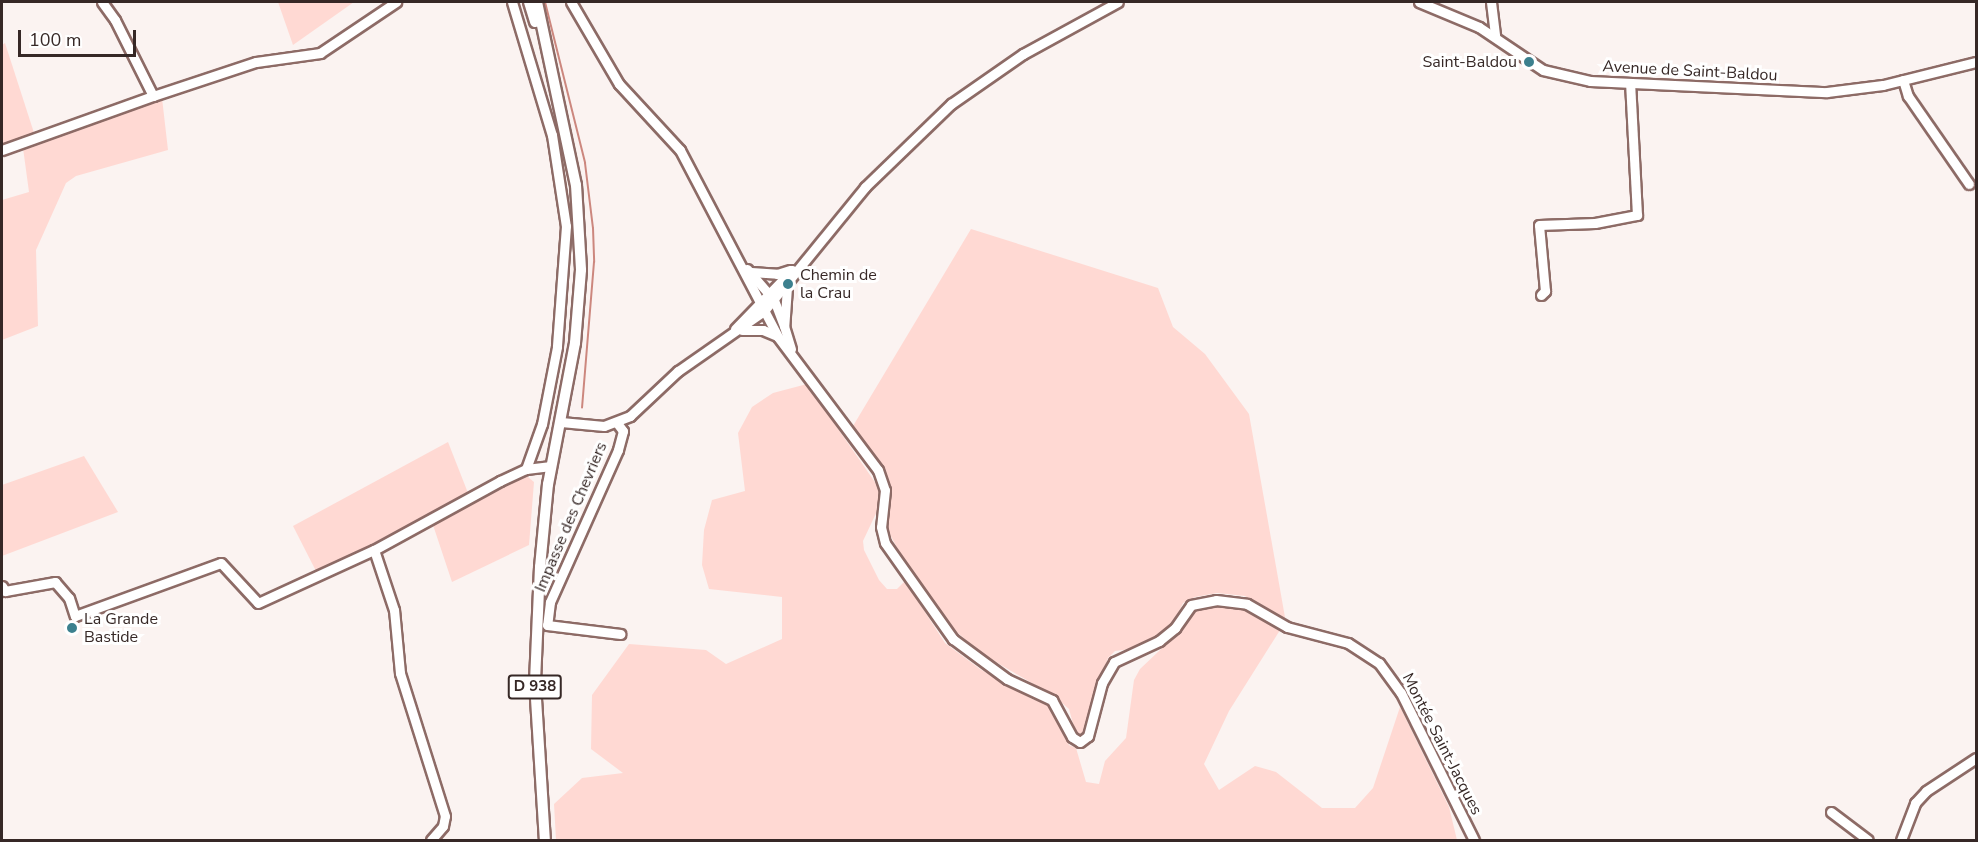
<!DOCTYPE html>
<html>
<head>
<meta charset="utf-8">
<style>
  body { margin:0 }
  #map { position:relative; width:1978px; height:842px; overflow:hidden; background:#fbf3f1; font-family:"Nunito Sans",sans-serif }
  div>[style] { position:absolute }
  .green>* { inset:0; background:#ffd9d3 }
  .stream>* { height:2px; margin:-1px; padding:0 1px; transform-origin:1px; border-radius:1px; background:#cc877e }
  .roads { filter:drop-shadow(2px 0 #8d6b66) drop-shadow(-2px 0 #8d6b66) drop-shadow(0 2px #8d6b66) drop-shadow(0 -2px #8d6b66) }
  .minor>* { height:9px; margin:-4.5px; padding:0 4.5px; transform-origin:4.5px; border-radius:4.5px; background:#fff }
  .major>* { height:10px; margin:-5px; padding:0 5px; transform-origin:5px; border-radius:5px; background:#fff }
  .dots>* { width:16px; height:16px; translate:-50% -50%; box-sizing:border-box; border:3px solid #fff; border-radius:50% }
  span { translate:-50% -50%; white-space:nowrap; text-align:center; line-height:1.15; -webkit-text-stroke:6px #fff; paint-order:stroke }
  .shield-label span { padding:2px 4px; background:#fff; border:2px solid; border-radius:4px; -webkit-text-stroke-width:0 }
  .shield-label { font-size:15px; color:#362826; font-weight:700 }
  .poi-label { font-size:16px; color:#362826 }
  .right { translate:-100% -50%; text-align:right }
  .left { translate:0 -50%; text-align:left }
  .street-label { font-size:16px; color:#362826 }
  .frame { position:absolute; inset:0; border:3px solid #362826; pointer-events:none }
  .scale { position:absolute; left:18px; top:30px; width:118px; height:27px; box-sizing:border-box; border:3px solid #362826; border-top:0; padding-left:8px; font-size:18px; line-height:21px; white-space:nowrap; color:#362826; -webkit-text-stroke:4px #fff; paint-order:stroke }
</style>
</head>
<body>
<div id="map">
  <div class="green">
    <i style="clip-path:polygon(278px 2px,354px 2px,293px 45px)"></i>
    <i style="clip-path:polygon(5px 43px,35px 136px,2px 147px,2px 45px)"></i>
    <i style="clip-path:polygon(162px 98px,168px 150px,76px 176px,66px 183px,36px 250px,38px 326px,2px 340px,2px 200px,29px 192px,23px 148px)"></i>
    <i style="clip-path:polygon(971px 229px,1158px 288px,1173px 327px,1205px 354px,1249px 414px,1286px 623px,1245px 596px,1217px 593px,1195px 597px,1183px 603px,1173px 624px,1153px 641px,1138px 648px,1115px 651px,1108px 658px,1085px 732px,1076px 735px,1069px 709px,1054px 696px,984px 655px,953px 629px,909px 570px,886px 527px,890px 487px,853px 426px)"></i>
    <i style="clip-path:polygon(807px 384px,879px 488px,879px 507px,863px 541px,864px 550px,879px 580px,887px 589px,897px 589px,905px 581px,945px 643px,980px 669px,1032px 699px,1051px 705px,1069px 745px,1076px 748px,1086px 782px,1099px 784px,1105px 761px,1126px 738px,1134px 680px,1140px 669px,1178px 633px,1195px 609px,1237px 604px,1282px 627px,1229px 711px,1204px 764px,1219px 790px,1255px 766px,1276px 772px,1322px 808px,1355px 808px,1373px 788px,1400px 707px,1449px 807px,1457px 840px,556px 840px,554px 804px,582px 778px,623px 773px,591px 749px,592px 695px,629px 644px,706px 650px,726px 664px,782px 639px,782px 597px,709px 589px,702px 565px,704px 530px,712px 500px,745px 491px,738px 433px,752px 407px,773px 393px)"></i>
    <i style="clip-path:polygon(448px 442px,468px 493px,317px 573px,293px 526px)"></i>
    <i style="clip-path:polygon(84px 456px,118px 512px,2px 556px,2px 485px)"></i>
    <i style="clip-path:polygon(523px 473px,534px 482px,529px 545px,452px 582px,432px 522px)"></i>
  </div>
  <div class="stream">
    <i style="left:545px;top:2px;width:166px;rotate:76deg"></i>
    <i style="left:585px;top:163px;width:65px;rotate:83deg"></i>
    <i style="left:593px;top:228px;width:34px;rotate:88deg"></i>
    <i style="left:594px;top:262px;width:146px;rotate:94.7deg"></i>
  </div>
  <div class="roads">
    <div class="minor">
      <i style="left:102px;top:2px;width:22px;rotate:54deg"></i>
      <i style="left:115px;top:20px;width:85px;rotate:63.4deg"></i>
      <i style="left:153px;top:96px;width:108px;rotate:-18.3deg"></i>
      <i style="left:256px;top:62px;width:65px;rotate:-8deg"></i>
      <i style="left:320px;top:53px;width:92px;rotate:-33.9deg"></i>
      <i style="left:512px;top:2px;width:139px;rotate:73.3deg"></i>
      <i style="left:552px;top:135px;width:92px;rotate:81.3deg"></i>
      <i style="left:566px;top:226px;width:121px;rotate:94.3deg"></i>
      <i style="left:557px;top:347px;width:78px;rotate:101deg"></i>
      <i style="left:542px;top:424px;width:48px;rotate:109.6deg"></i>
      <i style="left:571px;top:2px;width:95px;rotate:59.7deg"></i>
      <i style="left:619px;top:84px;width:90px;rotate:47.3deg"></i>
      <i style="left:680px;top:150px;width:211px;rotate:62.3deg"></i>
      <i style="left:778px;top:337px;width:166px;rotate:53.1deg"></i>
      <i style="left:878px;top:470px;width:21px;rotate:71deg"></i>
      <i style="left:885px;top:490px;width:37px;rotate:96deg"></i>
      <i style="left:881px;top:527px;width:16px;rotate:76deg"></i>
      <i style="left:885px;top:543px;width:118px;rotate:54.7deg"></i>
      <i style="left:953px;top:639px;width:67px;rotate:36.5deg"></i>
      <i style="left:1007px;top:679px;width:50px;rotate:25deg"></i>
      <i style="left:1052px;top:700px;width:42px;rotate:61.6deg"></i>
      <i style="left:1072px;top:737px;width:9px;rotate:32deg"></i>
      <i style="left:1080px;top:742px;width:10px;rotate:-37deg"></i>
      <i style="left:1088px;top:736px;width:55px;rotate:-75.2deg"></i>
      <i style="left:1102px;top:683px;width:24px;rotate:-60deg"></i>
      <i style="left:1114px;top:662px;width:50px;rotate:-25deg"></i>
      <i style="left:1159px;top:641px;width:21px;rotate:-39deg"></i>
      <i style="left:1175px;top:628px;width:28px;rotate:-55deg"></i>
      <i style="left:1191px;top:605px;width:25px;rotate:-11deg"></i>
      <i style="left:1216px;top:600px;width:31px;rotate:7deg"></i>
      <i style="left:1247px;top:604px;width:46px;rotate:29.9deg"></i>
      <i style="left:1287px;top:627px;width:63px;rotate:14.7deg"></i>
      <i style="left:1348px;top:643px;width:37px;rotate:33deg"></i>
      <i style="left:1379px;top:663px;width:37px;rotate:54deg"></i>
      <i style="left:1401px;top:693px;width:164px;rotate:63.6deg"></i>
      <i style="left:1419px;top:2px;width:65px;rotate:22.6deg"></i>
      <i style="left:1479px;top:27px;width:77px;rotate:33.9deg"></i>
      <i style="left:1543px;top:70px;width:48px;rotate:13.2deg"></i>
      <i style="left:1590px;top:81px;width:237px;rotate:2.7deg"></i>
      <i style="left:1827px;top:92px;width:56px;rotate:-7.1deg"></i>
      <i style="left:1883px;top:85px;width:96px;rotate:-13.9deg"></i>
      <i style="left:1491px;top:2px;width:34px;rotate:83deg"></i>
      <i style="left:1903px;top:80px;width:17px;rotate:73deg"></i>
      <i style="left:1908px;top:96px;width:107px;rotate:55.3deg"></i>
      <i style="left:2px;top:150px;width:160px;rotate:-19.7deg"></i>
      <i style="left:747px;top:269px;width:41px;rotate:48.9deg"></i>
      <i style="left:774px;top:300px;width:28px;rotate:69deg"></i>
      <i style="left:751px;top:272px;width:26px;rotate:4deg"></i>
      <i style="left:777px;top:274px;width:14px;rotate:-17deg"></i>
      <i style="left:787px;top:287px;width:39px;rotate:94deg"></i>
      <i style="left:784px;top:326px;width:24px;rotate:73deg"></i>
      <i style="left:1541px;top:295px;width:6px;rotate:-45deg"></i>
      <i style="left:1545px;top:291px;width:66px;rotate:-95.2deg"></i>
      <i style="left:1539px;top:225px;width:56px;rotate:-2deg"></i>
      <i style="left:1595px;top:223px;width:43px;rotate:-10.8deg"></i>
      <i style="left:1637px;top:215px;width:132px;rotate:-93deg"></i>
      <i style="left:735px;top:329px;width:82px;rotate:-46deg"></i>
      <i style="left:742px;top:330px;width:21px"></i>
      <i style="left:763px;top:330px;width:15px;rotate:23deg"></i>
      <i style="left:561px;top:422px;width:43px;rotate:5.3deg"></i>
      <i style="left:604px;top:426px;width:28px;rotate:-21deg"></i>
      <i style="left:630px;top:416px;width:66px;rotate:-43.2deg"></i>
      <i style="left:678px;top:371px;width:105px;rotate:-34.9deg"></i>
      <i style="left:764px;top:311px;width:160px;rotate:-50.8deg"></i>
      <i style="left:865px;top:187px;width:120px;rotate:-44deg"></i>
      <i style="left:951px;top:104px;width:88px;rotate:-34.8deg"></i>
      <i style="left:1023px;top:54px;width:108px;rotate:-28.7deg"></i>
      <i style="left:617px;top:423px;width:10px;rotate:53deg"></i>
      <i style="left:623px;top:431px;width:20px;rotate:105deg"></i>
      <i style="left:618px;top:450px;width:167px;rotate:114.1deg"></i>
      <i style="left:550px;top:602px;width:23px;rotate:97deg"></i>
      <i style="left:547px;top:625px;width:74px;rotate:7deg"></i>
      <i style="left:2px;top:586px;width:6px;rotate:59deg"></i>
      <i style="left:5px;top:591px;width:51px;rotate:-10.2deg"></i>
      <i style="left:55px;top:582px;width:21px;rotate:49deg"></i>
      <i style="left:69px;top:598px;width:19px;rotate:72deg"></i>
      <i style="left:75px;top:616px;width:155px;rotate:-20deg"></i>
      <i style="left:221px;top:563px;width:54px;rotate:47.2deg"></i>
      <i style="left:258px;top:603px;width:128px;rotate:-24.6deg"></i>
      <i style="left:1831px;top:812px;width:46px;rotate:37.1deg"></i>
      <i style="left:431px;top:840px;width:18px;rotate:-49deg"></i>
      <i style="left:443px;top:826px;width:10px;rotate:-79deg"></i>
      <i style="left:445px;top:816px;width:150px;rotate:-107.5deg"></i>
      <i style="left:400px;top:673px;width:63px;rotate:-95.4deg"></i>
      <i style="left:394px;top:610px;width:63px;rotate:-108.4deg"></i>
      <i style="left:374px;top:550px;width:144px;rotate:-28.7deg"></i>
      <i style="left:500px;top:481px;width:29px;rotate:-25deg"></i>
      <i style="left:526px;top:469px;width:25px;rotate:-7deg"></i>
      <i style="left:1901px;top:840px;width:40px;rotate:-69deg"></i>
      <i style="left:1915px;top:803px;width:16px;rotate:-47deg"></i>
      <i style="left:1926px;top:791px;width:60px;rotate:-33.4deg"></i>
    </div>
    <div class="major">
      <i style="left:529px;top:2px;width:21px;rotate:73deg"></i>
      <i style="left:537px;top:2px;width:187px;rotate:78deg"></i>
      <i style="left:576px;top:185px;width:85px;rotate:86.6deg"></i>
      <i style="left:581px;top:270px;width:73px;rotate:94.7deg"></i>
      <i style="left:575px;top:343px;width:144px;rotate:100.8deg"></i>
      <i style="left:548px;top:484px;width:83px;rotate:95.5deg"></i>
      <i style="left:540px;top:567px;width:116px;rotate:92.5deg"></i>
      <i style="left:535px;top:683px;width:157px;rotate:86.4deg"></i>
    </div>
  </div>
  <div class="dots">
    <i style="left:1529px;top:62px;background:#3c808e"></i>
    <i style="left:788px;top:284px;background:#3c808e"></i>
    <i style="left:72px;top:628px;background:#3c808e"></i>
  </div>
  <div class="shield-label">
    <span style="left:535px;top:687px">D 938</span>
  </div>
  <div class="poi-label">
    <span class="right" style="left:1517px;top:62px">Saint-Baldou</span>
    <span class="left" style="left:800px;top:284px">Chemin de<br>la Crau</span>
    <span class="left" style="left:84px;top:628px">La Grande<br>Bastide</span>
  </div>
  <div class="street-label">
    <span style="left:1690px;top:71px;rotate:3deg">Avenue de Saint-Baldou</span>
    <span style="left:571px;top:517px;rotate:-67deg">Impasse des Chevriers</span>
    <span style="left:1442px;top:744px;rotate:63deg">Montée Saint-Jacques</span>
  </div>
  <div class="frame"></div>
  <div class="scale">100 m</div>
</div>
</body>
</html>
